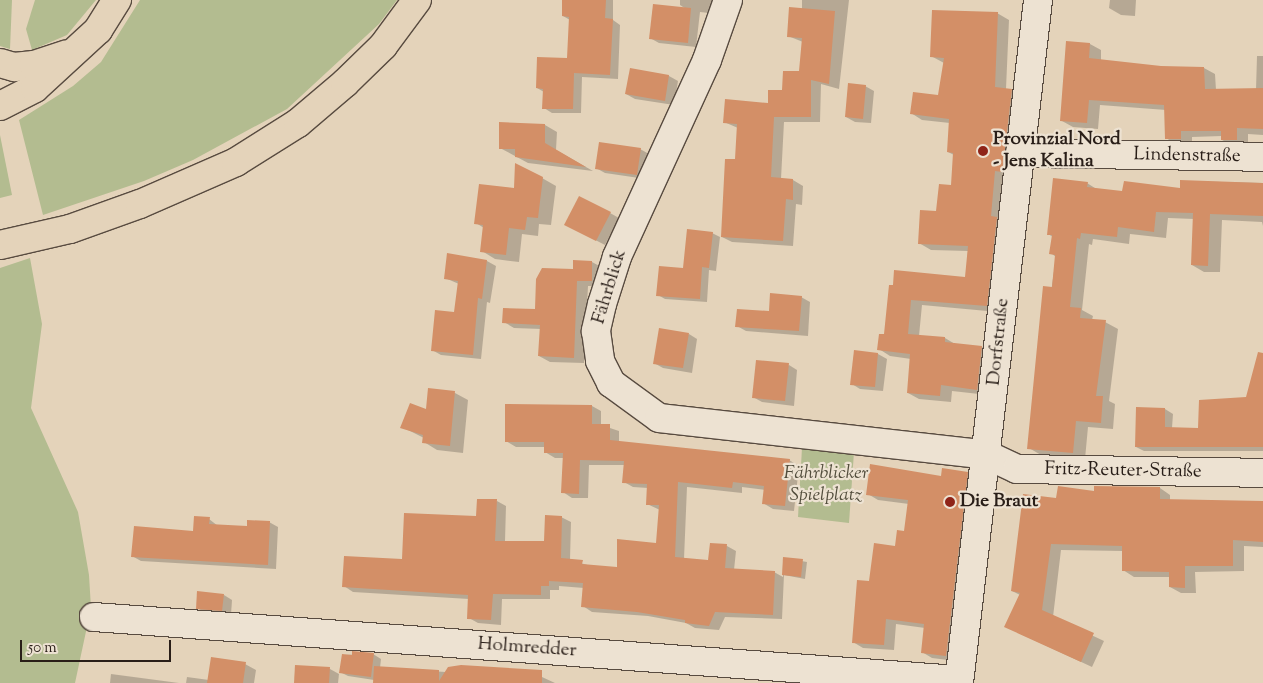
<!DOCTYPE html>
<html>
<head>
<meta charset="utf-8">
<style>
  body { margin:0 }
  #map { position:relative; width:1263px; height:683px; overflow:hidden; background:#e4d3ba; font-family:"Sorts Mill Goudy",serif }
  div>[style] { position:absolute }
  .green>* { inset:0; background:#b3bc90 }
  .shadow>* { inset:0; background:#0003 }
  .building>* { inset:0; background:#d38f67 }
  .roads { filter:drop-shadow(1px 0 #584b40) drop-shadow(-1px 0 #584b40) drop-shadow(0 1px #584b40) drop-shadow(0 -1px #584b40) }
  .minor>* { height:28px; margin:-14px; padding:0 14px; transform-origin:14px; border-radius:14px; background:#ede2d2 }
  .major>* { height:28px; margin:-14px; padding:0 14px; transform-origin:14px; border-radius:14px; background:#e4d3ba }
  .dots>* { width:14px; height:14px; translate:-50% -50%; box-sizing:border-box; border:2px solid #ede2d2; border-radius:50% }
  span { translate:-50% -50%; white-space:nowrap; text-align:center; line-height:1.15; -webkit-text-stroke:4.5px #ede2d2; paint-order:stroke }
  .poi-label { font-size:19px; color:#291e18; font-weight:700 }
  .left { translate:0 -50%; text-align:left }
  .street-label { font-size:19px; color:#291e18 }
  .park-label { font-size:19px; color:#524d3c; font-style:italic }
  .scale { position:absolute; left:20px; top:640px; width:151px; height:22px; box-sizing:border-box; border:2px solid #291e18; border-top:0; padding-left:6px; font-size:15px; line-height:18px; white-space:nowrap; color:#291e18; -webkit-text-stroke:4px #ede2d2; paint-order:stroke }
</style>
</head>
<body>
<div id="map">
  <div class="green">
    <i style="clip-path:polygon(0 0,12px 0,10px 49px,0 46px)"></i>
    <i style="clip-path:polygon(35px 0,96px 0,67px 35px,32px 50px,26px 29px)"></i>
    <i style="clip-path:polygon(140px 0,397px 0,379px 24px,287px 109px,193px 160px,144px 181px,43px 215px,19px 120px,73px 86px,101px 62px)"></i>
    <i style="clip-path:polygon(0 135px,12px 195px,0 198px)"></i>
    <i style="clip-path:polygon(30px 258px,42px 324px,31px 408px,78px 512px,89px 575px,91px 608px,75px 683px,0 683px,0 268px)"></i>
    <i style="clip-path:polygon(802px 448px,854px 452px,849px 523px,798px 517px)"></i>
  </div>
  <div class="shadow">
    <i style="clip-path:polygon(564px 0,613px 0,613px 20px,620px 25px,618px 79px,582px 77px,581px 113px,552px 113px,544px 108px,544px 92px,537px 88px,568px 59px,570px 20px,563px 16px)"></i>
    <i style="clip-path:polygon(680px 0,719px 0,718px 14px,700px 12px,696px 47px,659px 43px,650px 38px,686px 9px,680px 5px)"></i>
    <i style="clip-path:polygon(802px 0,849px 0,839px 89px,821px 84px,820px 122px,784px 122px,781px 179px,793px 180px,803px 186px,802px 205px,796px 204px,793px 246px,732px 242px,722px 237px,737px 161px,738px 128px,724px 122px,770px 105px,800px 72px,803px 42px,788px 36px,802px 10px)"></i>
    <i style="clip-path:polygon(1110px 0,1136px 0,1135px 16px,1121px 15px,1109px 8px)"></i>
    <i style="clip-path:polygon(997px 13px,1009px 20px,1006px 89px,1023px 96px,998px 312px,922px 305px,919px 336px,945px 338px,955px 344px,982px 347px,993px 354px,988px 395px,952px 391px,951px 402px,919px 399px,908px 393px,911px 359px,890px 356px,879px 349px,885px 336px,890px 286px,966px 279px,968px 251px,931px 250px,919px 243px,952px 186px,954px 155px,948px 152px,950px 123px,922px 120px,911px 113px,939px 97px,944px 63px,931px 56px)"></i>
    <i style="clip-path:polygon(1067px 42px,1090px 44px,1101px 50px,1101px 60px,1161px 68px,1204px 68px,1215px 74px,1216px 90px,1256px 89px,1257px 56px,1263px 56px,1263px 135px,1248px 134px,1248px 146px,1233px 146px,1222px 140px,1222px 136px,1192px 137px,1192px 145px,1177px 145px,1166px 138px,1166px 110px,1100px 105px,1098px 129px,1073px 127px,1062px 121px)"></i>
    <i style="clip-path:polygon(631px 69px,669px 76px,678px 81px,674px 105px,635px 99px,626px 94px)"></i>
    <i style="clip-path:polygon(865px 86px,874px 91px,871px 123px,855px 122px,846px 117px)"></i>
    <i style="clip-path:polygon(545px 125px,557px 132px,556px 150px,593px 171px,528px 163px,500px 148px)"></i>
    <i style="clip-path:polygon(640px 149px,649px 154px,646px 179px,605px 173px,596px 168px)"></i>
    <i style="clip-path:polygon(542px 178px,556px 186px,551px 225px,539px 224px,538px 236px,522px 234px,519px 262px,495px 259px,482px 251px,484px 228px,476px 223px,515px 189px)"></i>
    <i style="clip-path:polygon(1182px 181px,1263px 183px,1263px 226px,1262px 222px,1222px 220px,1220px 272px,1204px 272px,1192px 265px,1194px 219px,1168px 218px,1166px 238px,1130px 234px,1129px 244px,1093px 239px,1092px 245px,1089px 244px,1082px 310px,1093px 316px,1092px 320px,1105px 322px,1118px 329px,1109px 401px,1115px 404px,1113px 429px,1088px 427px,1085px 459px,1041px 455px,1029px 448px,1056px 257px,1051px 253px,1053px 237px,1048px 234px,1087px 183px,1098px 190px,1123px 193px,1181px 190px)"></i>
    <i style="clip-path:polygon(610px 213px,619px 218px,605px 245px,574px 229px)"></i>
    <i style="clip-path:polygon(712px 233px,720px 237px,716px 271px,709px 270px,707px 302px,665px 299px,658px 295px,684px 270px)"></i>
    <i style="clip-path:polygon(449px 255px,487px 261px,496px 266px,490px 303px,487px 302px,481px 359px,441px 355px,432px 350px,455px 313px,459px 284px,445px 278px)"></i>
    <i style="clip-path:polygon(574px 261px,592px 262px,603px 268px,602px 286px,588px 286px,584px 363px,550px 362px,539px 356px,541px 329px,514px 328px,504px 322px,536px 311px,574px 270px)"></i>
    <i style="clip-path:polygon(801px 297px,810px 302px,808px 336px,746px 331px,737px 326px)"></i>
    <i style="clip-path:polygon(689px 334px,697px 339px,692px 373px,663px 368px,654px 363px)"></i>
    <i style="clip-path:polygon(855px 352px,878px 354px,887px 359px,883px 391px,860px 389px,852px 384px)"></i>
    <i style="clip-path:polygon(789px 365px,797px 370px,794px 406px,762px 402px,753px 397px)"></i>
    <i style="clip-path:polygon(1263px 381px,1263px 451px,1144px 451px,1136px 447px,1165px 409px,1173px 414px,1172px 428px,1199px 429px,1247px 398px)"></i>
    <i style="clip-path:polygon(429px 390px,455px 393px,468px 400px,463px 453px,437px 450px,424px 442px,424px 438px,402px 427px,427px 411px)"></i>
    <i style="clip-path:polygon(592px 406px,601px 411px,601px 425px,619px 431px,619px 442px,789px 460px,799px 466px,794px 511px,773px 509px,763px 503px,765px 490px,742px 487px,742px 493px,687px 487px,684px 559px,709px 562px,711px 544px,727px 546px,736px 551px,734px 570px,774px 572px,783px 577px,784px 558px,807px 562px,805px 579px,784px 575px,782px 619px,725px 617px,719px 630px,695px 628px,686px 623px,648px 616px,592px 612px,583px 606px,584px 588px,559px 586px,559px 590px,550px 590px,550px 599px,502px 599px,501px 625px,478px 623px,469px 618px,469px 599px,353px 592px,344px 586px,403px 560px,478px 517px,497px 501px,506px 506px,505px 542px,545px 542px,561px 517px,571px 522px,570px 560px,591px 566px,618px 568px,657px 545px,660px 510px,647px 504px,648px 488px,633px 487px,624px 482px,625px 465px,589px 465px,588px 498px,572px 498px,563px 492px,564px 458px,555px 458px,545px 452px,545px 447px,516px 447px,506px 441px)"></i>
    <i style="clip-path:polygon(967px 473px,978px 479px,956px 661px,932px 658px,922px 652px,925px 628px,896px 624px,894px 650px,863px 648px,853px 642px,870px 582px,905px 532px,909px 504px,878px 500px,868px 494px)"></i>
    <i style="clip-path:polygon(1160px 488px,1170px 495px,1170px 501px,1263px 502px,1263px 547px,1244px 546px,1244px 571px,1195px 572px,1196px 593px,1181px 593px,1170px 587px,1170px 577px,1134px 577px,1123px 570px,1123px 551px,1061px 550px,1053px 617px,1104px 641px,1092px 667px,1006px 627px,1020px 595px,1012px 591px,1057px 500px,1095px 492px)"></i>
    <i style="clip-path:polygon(209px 519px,218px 526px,248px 528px,269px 522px,278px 527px,276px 569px,141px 561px,132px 556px,194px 532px)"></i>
    <i style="clip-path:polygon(224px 595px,232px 600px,231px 615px,206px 613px,197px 608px)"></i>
    <i style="clip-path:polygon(373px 654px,381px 659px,380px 668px,446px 672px,529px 671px,555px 683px,374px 683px,374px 680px,348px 676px,340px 672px,343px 655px)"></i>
    <i style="clip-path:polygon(245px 664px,256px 670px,254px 683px,186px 683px,187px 677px,209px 680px)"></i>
    <i style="clip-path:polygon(296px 666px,330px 669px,339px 674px,338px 683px,295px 683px)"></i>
    <i style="clip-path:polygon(111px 674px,179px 683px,110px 683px)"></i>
  </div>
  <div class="building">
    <i style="clip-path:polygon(562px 0,606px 0,605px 18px,613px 19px,610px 75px,574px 73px,573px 109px,542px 109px,543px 89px,536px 88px,537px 57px,567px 58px,569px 17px,562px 16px)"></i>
    <i style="clip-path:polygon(653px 4px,691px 8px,688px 43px,649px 39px)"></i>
    <i style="clip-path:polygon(789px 7px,835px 11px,829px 84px,811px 80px,811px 117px,774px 117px,771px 177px,793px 179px,793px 200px,786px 199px,783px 241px,721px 237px,725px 159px,735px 159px,737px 124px,723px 123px,725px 99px,768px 103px,768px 90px,782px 90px,783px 71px,799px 71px,802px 38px,787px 37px)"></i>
    <i style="clip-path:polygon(932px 10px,998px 12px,995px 87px,1012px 89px,1002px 172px,995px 171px,991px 216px,997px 217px,987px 306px,911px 300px,908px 334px,945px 337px,945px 342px,982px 346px,977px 390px,941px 385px,940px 396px,907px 393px,910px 354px,877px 350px,879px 334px,884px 334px,889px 285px,893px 285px,894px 270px,965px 277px,968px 246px,918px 244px,920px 210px,936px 211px,939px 184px,951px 185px,953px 153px,947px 152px,949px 119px,910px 114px,913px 92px,938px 95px,944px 58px,930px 57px)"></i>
    <i style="clip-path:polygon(1066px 41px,1090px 43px,1089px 58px,1161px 66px,1204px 67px,1205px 89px,1263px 88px,1263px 129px,1237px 128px,1237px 140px,1221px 140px,1221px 131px,1181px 131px,1181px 139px,1165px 139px,1164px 105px,1089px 100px,1087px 123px,1060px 121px)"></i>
    <i style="clip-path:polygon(630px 68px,669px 75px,665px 101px,625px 94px)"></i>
    <i style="clip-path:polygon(848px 83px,866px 85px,863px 119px,845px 117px)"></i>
    <i style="clip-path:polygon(499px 122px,545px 124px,545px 143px,586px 167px,515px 157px,515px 149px,499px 149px)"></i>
    <i style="clip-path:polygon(599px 142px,641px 148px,637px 175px,595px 169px)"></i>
    <i style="clip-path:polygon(515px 163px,543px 177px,538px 218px,527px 217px,525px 230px,509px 228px,506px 255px,480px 252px,483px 225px,474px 224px,479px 184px,514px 188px)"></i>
    <i style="clip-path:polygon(1053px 178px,1088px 182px,1087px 187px,1122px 191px,1124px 181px,1180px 188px,1180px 180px,1263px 183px,1263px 216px,1210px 214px,1208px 266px,1191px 265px,1193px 213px,1156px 212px,1154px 232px,1118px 227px,1117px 237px,1081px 233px,1080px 239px,1077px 238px,1070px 307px,1081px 308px,1080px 318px,1106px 320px,1096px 396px,1103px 396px,1101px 423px,1076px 421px,1073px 453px,1027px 449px,1043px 286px,1052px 287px,1055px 255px,1049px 254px,1052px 235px,1047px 235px)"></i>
    <i style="clip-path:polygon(579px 196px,611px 212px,596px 241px,564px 225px)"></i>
    <i style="clip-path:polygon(687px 229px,713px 232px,709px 268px,702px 267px,700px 299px,656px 296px,659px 266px,683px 268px)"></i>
    <i style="clip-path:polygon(447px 253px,487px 260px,482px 299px,478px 298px,473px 355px,431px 351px,435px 310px,454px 312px,458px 281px,444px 279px)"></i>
    <i style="clip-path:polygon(573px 260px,592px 261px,592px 281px,577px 281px,574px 358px,538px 356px,540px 325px,502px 323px,503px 308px,535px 309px,536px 279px,542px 268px,573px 269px)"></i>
    <i style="clip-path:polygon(770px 293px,802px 296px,799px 331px,735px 327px,737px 309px,769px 311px)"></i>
    <i style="clip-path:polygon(659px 328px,689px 333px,683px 368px,653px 364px)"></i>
    <i style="clip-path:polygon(854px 350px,878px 353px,875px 387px,850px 385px)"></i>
    <i style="clip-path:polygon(1258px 352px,1263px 353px,1263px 447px,1135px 447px,1136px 407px,1165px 408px,1165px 427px,1198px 428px,1199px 400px,1246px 397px)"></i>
    <i style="clip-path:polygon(756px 360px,789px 363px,785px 401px,752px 398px)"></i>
    <i style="clip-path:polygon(428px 388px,455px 391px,450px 446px,422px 443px,423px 435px,400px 428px,410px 403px,426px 409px)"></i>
    <i style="clip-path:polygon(505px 404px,592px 405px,592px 424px,610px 424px,610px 440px,790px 459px,785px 506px,762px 504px,764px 486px,733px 482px,732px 488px,678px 482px,675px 557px,708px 560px,710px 543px,727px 544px,725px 568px,775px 571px,773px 615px,715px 612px,709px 626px,685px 623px,685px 620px,637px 612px,581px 607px,583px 583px,549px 581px,549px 586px,541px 586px,541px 595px,493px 594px,491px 620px,467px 619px,468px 595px,342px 587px,344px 556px,402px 559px,404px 513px,476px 516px,477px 499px,497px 499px,495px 541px,544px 541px,545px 515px,562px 516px,561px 558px,583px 560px,582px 564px,617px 567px,617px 539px,656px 543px,659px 505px,646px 505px,647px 484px,622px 483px,624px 461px,580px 460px,579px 494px,561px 493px,563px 453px,544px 453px,544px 442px,505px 442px)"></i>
    <i style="clip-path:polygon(870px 464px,941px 476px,942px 468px,968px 472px,946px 656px,921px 653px,924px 624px,886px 619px,884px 645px,852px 643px,857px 580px,869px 581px,874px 543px,895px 546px,897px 530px,904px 531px,908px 500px,866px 495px)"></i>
    <i style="clip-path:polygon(1058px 486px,1094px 491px,1094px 486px,1160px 487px,1160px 499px,1263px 501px,1263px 542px,1233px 540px,1233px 566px,1185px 566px,1185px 588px,1169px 587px,1169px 572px,1122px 571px,1122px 546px,1051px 544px,1042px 610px,1094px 633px,1081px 662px,1004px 627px,1020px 593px,1011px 591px,1023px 494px,1056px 498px)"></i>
    <i style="clip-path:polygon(194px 516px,210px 517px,209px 524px,247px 526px,247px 520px,270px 521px,268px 565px,131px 557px,134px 526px,193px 531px)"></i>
    <i style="clip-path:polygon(783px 557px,803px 559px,801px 577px,782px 575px)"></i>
    <i style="clip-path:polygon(197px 591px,224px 594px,222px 611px,196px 609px)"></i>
    <i style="clip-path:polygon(352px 651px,374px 653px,371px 677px,339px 673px,342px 654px,352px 655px)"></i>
    <i style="clip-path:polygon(211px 657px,246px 662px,243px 683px,207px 683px)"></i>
    <i style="clip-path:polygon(295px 665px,330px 667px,329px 683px,294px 683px)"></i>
    <i style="clip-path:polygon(461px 665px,542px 670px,542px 683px,373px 683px,374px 666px,439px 670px,439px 681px,448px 667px)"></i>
  </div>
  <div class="roads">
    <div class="minor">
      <i style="left:728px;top:0;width:64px;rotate:109.3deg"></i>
      <i style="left:707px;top:60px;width:217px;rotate:114.6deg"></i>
      <i style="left:617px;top:257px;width:49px;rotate:107.7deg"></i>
      <i style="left:602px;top:304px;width:28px;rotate:103deg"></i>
      <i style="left:596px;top:331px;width:30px;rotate:82deg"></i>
      <i style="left:600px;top:361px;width:25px;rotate:63deg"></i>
      <i style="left:611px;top:383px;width:59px;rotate:36.1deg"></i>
      <i style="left:659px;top:418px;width:330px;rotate:6.4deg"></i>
      <i style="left:987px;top:455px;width:33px;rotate:25deg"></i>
      <i style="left:1017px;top:469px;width:246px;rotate:0.9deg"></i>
      <i style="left:1020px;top:153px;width:243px;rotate:0.9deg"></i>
      <i style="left:94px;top:617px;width:867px;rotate:4.17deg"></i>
      <i style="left:959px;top:683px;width:688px;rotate:-83.4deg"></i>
    </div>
    <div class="major">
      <i style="left:0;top:63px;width:15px;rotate:16deg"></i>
      <i style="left:14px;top:67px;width:20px;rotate:-6deg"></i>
      <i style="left:34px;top:65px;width:35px;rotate:-18deg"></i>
      <i style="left:0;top:106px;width:39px;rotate:-27deg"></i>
      <i style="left:35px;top:88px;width:86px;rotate:-42.6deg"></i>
      <i style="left:98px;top:30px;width:36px;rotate:-58deg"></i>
      <i style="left:0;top:245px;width:72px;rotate:-12.9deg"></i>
      <i style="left:70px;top:229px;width:74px;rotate:-19.7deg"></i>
      <i style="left:140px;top:204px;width:105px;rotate:-23.6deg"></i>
      <i style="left:236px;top:162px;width:73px;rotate:-32.2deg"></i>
      <i style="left:298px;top:123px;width:62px;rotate:-40.4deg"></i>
      <i style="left:345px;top:83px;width:53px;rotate:-44.2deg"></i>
      <i style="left:383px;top:46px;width:57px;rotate:-53.5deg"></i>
    </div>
  </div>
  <div class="dots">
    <i style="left:983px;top:151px;background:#8f2418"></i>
    <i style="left:950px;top:502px;background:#8f2418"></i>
  </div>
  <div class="poi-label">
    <span class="left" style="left:993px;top:151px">Provinzial Nord<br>- Jens Kalina</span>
    <span class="left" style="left:960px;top:502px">Die Braut</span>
  </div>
  <div class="street-label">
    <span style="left:1187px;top:156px;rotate:1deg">Lindenstraße</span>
    <span style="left:610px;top:287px;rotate:-73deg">Fährblick</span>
    <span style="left:999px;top:342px;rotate:-84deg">Dorfstraße</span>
    <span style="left:1123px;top:471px;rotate:1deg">Fritz-Reuter-Straße</span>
    <span style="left:527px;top:648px;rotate:4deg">Holmredder</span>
  </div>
  <div class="park-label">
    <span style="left:826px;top:485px">Fährblicker<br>Spielplatz</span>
  </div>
  <div class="scale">50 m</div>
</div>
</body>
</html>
